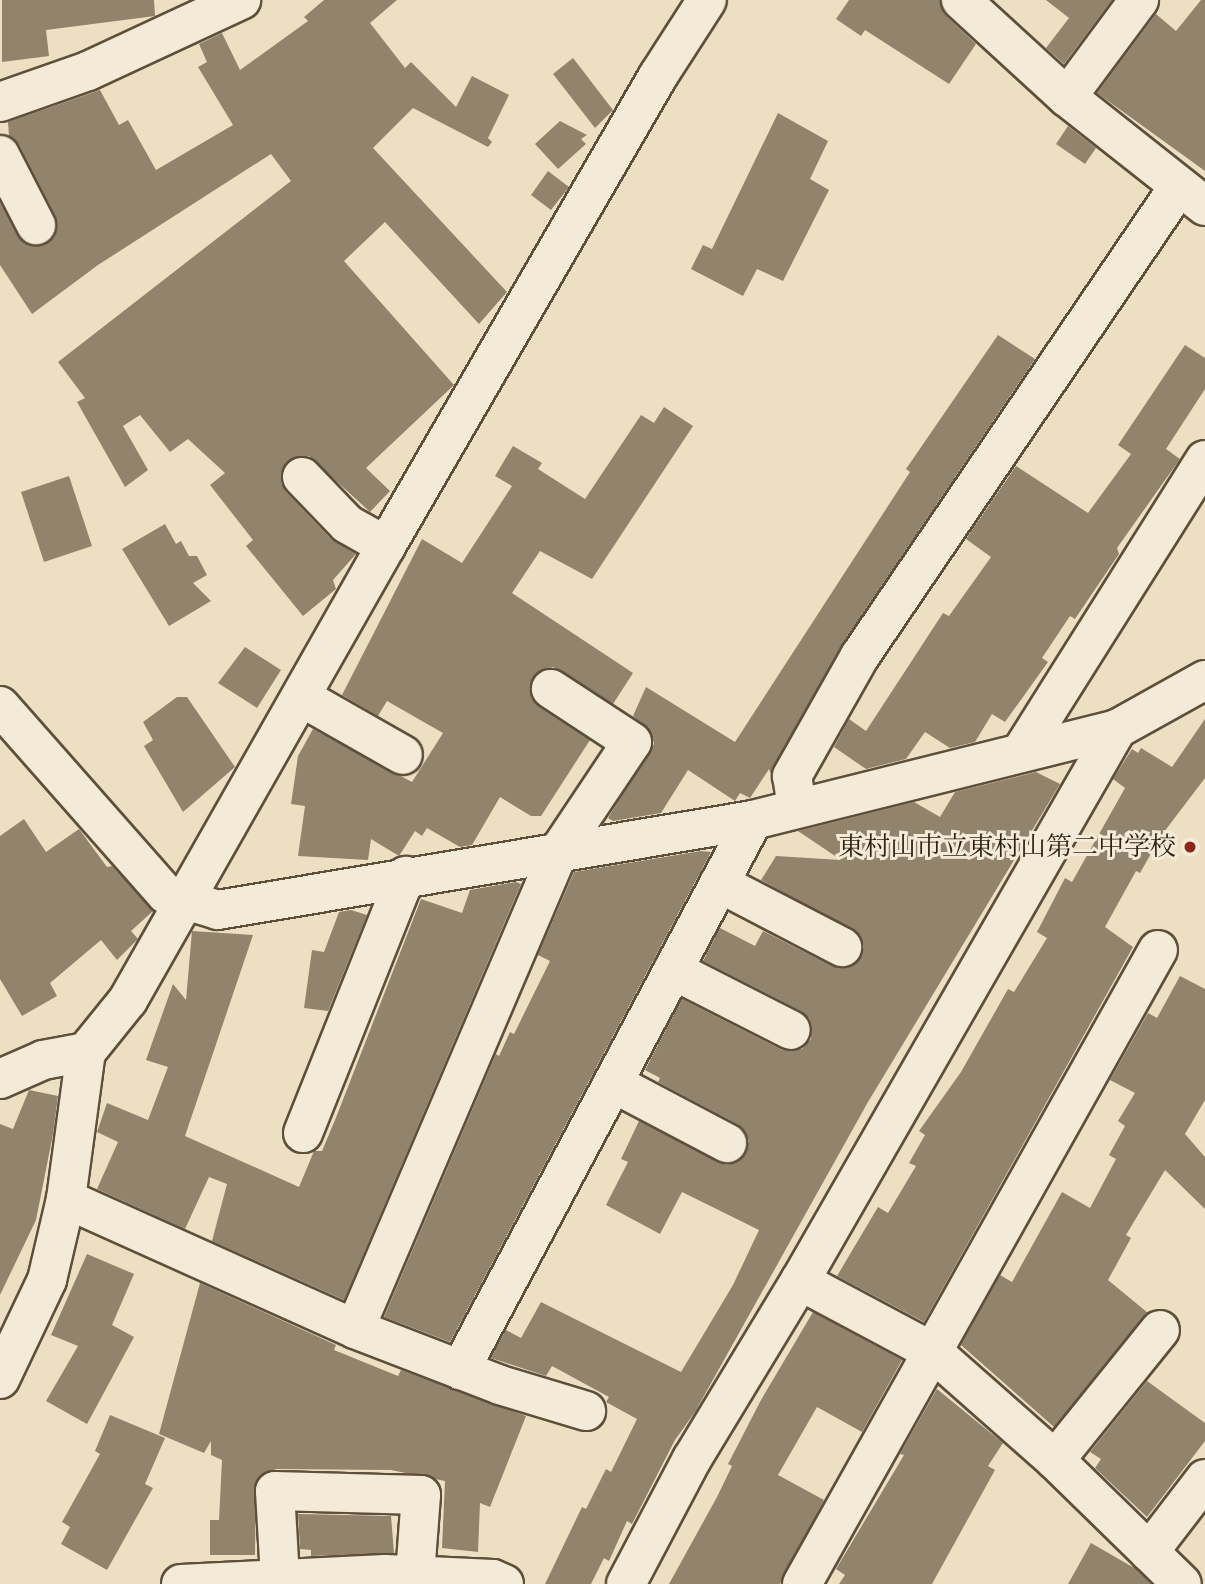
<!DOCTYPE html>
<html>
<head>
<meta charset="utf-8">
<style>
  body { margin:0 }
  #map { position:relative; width:1205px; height:1584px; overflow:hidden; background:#ede0c2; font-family:Cardo,"Noto Serif JP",serif }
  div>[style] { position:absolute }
  .building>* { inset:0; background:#92836c }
  .roads { filter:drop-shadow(2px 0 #5e4f3b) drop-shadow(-2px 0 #5e4f3b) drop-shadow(0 2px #5e4f3b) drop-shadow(0 -2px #5e4f3b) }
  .minor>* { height:38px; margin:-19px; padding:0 19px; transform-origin:19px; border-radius:19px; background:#f3ebd7 }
  .dots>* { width:19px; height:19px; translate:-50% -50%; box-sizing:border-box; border:4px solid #f3ebd7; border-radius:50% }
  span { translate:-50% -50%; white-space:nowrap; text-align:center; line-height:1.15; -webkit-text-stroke:6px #f3ebd7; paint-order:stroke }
  .poi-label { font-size:26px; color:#2f1f0e }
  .right { translate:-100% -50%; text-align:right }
</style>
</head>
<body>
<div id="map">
  <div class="building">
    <i style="clip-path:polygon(2px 0,154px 0,155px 16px,46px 30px,49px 56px,2px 62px)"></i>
    <i style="clip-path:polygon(324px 0,397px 0,370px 23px,405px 68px,411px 62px,456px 107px,472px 76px,509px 95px,488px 138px,492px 142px,488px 147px,413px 108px,373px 148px,507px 292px,479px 324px,385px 222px,344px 261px,454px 385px,366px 468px,390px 491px,370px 512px,309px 456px,286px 462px,281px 482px,286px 492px,331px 539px,356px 554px,333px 580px,336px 589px,303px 616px,246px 546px,253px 540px,210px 485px,225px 473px,188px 439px,170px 452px,140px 415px,123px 426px,148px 470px,125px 487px,77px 402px,85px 398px,58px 362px,291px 181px,271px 154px,98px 265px,32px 314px,0 265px,0 203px,25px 244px,45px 245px,55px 236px,55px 215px,19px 145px,9px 136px,8px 122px,100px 90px,119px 125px,128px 120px,156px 170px,233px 125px,198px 67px,207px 62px,199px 44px,222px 33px,240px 70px,308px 21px,304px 17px)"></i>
    <i style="clip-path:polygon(849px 0,940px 0,946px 16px,976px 44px,949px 84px,865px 30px,861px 36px,836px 19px)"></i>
    <i style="clip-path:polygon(1046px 0,1112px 0,1064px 64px,1046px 48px,1069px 18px)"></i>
    <i style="clip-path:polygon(1201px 0,1205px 0,1205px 171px,1097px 93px,1156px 14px,1176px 31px)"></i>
    <i style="clip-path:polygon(573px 58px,613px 110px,595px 128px,553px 74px)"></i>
    <i style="clip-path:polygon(778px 113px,828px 141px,810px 179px,829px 190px,783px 281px,757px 269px,743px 296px,691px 269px,703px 245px,712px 249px)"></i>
    <i style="clip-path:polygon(560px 121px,587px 135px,581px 139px,586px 144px,558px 169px,535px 144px)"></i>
    <i style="clip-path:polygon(1068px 126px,1096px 148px,1085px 164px,1056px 144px)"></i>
    <i style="clip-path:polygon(548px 171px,569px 187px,551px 210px,531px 195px)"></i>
    <i style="clip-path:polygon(998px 335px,1035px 359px,842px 644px,771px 774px,769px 769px,750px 798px,740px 793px,735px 801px,688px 770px,661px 813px,613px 821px,608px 818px,654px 744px,651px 732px,633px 716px,646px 687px,735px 742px,910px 472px,906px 469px)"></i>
    <i style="clip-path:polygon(1185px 345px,1205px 358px,1205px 389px,1166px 449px,1180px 459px,1117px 548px,1119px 554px,1075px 619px,1070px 616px,1042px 658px,1048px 662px,1005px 722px,992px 714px,975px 742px,950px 748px,925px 732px,906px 759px,866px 769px,834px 747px,849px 719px,866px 731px,943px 613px,949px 616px,991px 557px,966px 539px,1016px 466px,1088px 513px,1131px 454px,1118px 445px)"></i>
    <i style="clip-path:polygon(664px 407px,693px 426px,592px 579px,540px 551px,512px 593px,633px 673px,613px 704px,553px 667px,532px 678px,531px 698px,539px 707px,590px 740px,541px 816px,531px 816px,500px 797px,472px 845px,460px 847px,427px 828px,422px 836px,415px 831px,399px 856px,371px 839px,368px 860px,298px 856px,305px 806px,291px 804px,298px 756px,313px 729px,412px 782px,443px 733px,387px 701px,378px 716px,342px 695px,422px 539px,462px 563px,512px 486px,495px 476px,513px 446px,542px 463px,538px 469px,585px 499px,641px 415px,654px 423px)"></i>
    <i style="clip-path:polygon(69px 476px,92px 546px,44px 562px,21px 492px)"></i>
    <i style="clip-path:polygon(165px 524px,176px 544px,181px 541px,189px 556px,197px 556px,207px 575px,193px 583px,211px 601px,169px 626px,122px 549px)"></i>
    <i style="clip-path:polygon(245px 647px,281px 670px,257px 708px,218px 683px)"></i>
    <i style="clip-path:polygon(177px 697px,187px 697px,235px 767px,183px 812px,144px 746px,153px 740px,143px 722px)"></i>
    <i style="clip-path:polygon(1205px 719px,1205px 778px,1161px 836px,1140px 873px,1136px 871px,1105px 927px,1133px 947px,924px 1322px,837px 1276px,878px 1207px,888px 1213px,916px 1166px,909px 1163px,925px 1135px,919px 1131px,961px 1072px,1008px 989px,1014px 992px,1047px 938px,1037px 932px,1065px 878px,1072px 882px,1125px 788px,1113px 779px,1132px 749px,1138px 753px,1141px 748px,1172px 767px)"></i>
    <i style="clip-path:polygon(1036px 772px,1060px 784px,868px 1102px,695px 1412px,675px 1440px,632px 1524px,627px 1521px,609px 1561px,604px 1558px,591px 1584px,545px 1584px,582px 1507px,586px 1509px,606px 1469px,611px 1472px,637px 1419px,606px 1402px,609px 1397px,552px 1366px,546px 1376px,491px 1358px,506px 1330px,521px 1338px,541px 1302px,681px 1372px,733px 1285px,759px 1230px,682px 1192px,660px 1234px,606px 1205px,628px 1162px,621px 1159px,639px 1121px,727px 1165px,739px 1161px,749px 1141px,737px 1124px,658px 1082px,660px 1078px,645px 1070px,682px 999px,782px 1050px,802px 1049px,811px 1039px,810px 1019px,801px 1011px,703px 961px,720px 928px,755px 946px,763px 931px,832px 966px,853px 966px,864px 947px,860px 935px,761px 880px,776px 856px,841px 860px,798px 831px,914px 802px,940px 817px,955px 792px)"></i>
    <i style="clip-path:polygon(24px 819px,46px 852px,79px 829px,107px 867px,112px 866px,153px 911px,131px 931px,138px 939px,117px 960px,101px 940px,50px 983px,57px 996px,22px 1016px,0 979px,0 836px)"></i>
    <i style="clip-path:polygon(701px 851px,711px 852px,450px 1342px,384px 1317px,496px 1054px,499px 1056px,510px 1032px,514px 1034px,550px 961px,538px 955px,574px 872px)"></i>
    <i style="clip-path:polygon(516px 882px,521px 884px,344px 1300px,212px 1241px,227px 1184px,209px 1177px,185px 1229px,97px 1189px,118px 1142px,97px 1132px,107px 1103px,148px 1120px,168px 1067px,146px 1060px,173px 984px,186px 1000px,192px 931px,253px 935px,185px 1136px,299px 1187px,314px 1151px,322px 1151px,337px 1115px,421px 899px,462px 913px,470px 890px)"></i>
    <i style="clip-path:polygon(351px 910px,367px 915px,328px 1011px,304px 1008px,312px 950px,324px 952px,339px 912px)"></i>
    <i style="clip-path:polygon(1180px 976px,1205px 989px,1205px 1100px,1185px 1134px,1205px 1157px,1205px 1209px,1165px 1170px,1126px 1235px,1131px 1238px,1108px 1280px,1148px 1313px,1054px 1427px,961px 1345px,1000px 1275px,1012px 1282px,1062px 1192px,1090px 1208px,1116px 1159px,1109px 1155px,1125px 1126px,1118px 1121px,1135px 1093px,1110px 1080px,1148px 1013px,1157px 1018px)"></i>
    <i style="clip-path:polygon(29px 1090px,58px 1096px,53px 1134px,36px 1220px,0 1295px,0 1124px,13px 1129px)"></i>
    <i style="clip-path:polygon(87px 1254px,134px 1274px,112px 1325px,134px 1337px,87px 1424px,46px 1401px,78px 1346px,51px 1335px)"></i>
    <i style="clip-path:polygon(200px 1283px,336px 1345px,334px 1350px,398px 1376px,401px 1370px,526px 1416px,490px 1507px,480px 1503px,478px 1552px,442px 1548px,445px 1481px,391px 1470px,276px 1469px,256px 1481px,255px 1555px,210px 1555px,210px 1520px,219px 1520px,222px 1460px,211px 1455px,211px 1441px,204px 1453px,159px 1434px)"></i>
    <i style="clip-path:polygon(813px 1312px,902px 1360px,862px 1432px,817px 1407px,778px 1475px,824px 1500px,780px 1584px,669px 1584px,717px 1497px,732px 1466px,728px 1464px,761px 1400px)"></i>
    <i style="clip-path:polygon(1147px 1381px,1205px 1423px,1205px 1441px,1147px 1517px,1095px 1468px,1101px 1459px,1090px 1452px)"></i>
    <i style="clip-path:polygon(937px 1389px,1003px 1443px,988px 1466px,995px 1470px,932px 1584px,839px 1584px,845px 1575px,836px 1569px,904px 1455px,900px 1454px)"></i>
    <i style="clip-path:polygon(110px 1415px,165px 1438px,145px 1484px,153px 1488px,107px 1570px,61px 1544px,70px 1527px,62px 1522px,100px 1454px,95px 1451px)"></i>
    <i style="clip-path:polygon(298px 1514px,391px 1516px,394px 1553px,311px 1556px,311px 1550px,300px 1549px)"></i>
    <i style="clip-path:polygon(1091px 1543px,1136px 1569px,1151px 1584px,1068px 1584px)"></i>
  </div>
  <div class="roads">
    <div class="minor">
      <i style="left:961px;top:0;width:144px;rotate:42.5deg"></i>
      <i style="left:1067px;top:97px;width:176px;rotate:38.3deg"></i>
      <i style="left:1067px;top:97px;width:121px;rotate:-53.4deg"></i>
      <i style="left:0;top:102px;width:93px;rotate:-19.4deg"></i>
      <i style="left:88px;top:71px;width:169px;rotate:-24.9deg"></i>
      <i style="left:0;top:155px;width:79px;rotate:62.8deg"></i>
      <i style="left:302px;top:477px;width:65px;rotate:46.2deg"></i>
      <i style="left:347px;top:524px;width:45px;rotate:29.4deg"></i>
      <i style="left:301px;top:697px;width:117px;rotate:29.6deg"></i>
      <i style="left:0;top:706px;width:251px;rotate:48.6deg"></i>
      <i style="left:166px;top:894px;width:54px;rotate:17.1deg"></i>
      <i style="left:218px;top:910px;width:543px;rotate:-9.55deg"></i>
      <i style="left:753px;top:820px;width:375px;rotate:-14deg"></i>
      <i style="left:1117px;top:729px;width:101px;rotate:-29.1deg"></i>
      <i style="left:1021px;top:752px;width:345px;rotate:-57.8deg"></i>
      <i style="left:797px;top:807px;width:31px;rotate:-99deg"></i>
      <i style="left:792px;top:776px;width:138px;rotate:-60.5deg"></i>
      <i style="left:860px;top:656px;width:568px;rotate:-55.83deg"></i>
      <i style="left:719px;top:883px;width:139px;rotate:27.5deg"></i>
      <i style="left:673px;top:970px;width:132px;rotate:27deg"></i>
      <i style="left:0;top:1079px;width:47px;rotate:-23.8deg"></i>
      <i style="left:43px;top:1060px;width:44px;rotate:-10.5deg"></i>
      <i style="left:86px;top:1052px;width:67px;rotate:-51.1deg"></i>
      <i style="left:128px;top:1000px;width:522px;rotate:-60.39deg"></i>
      <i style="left:386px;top:546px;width:543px;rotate:-59.94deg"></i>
      <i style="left:658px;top:76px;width:90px;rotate:-57.2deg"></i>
      <i style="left:613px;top:1083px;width:129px;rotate:27.8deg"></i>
      <i style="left:303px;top:1133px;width:277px;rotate:-68.2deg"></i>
      <i style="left:66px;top:1199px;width:317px;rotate:24.2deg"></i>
      <i style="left:355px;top:1329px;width:155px;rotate:21.1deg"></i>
      <i style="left:500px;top:1385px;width:90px;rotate:16.8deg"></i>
      <i style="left:800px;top:1281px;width:151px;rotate:28.1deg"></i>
      <i style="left:933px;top:1352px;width:163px;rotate:41.5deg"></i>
      <i style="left:1055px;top:1460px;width:177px;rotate:44.3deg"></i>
      <i style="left:355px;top:1329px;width:520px;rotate:-66.89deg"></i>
      <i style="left:559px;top:851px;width:131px;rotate:-56.2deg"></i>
      <i style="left:632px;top:742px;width:97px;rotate:-146.8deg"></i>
      <i style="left:460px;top:1370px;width:623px;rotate:-61.95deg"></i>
      <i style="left:0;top:1379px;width:110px;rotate:-64.6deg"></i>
      <i style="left:47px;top:1280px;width:83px;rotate:-76.8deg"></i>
      <i style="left:66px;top:1199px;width:148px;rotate:-82.3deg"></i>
      <i style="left:1055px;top:1460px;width:167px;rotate:-51.1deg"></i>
      <i style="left:1149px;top:1552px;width:92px;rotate:-52.5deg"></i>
      <i style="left:280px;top:1578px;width:87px;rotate:-93.3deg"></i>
      <i style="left:275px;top:1491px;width:146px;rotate:1.6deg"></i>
      <i style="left:421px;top:1495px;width:80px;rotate:94.3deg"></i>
      <i style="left:181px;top:1584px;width:204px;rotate:-2.8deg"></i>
      <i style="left:385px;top:1574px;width:108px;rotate:2.7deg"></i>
      <i style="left:493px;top:1579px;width:12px;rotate:24deg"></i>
      <i style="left:626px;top:1584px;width:141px;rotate:-62.2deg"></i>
      <i style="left:692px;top:1459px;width:208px;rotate:-58.8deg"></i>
      <i style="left:800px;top:1281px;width:637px;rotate:-60.13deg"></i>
      <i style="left:802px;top:1584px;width:727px;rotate:-60.69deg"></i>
    </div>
  </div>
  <div class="dots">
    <i style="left:1190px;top:847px;background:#8f2418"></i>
  </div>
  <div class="poi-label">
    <span class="right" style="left:1176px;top:847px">東村山市立東村山第二中学校</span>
  </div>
</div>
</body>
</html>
